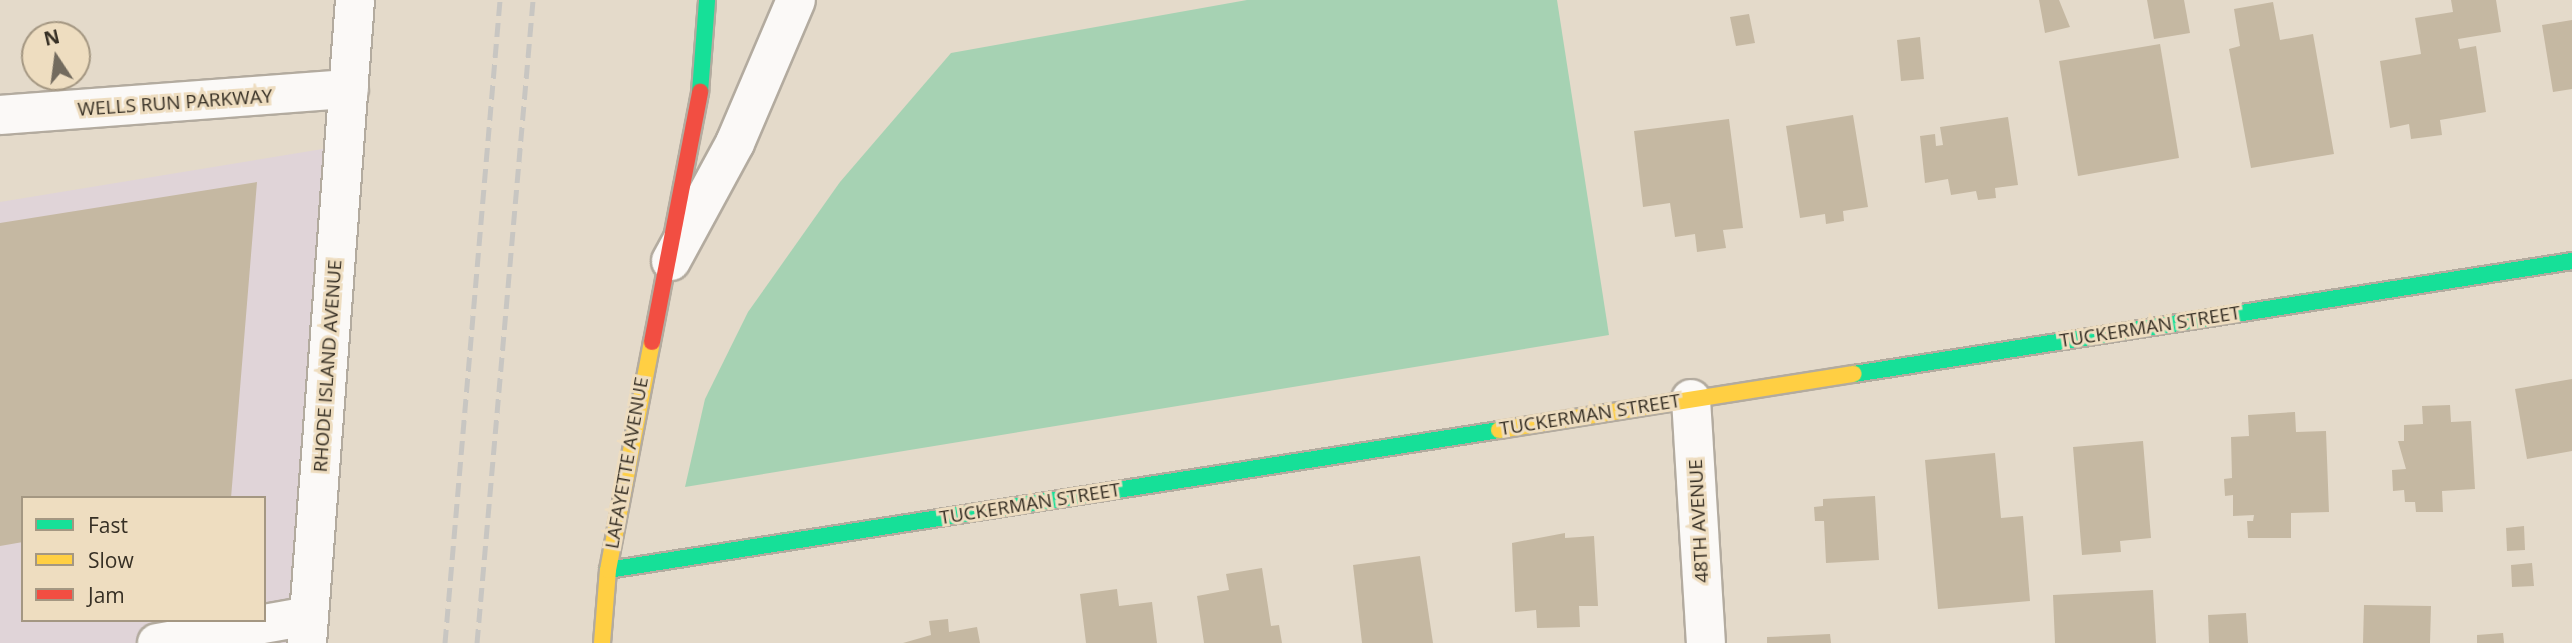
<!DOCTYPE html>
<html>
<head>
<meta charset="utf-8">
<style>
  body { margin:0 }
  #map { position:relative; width:2572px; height:643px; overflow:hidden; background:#e4daca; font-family:"Open Sans",sans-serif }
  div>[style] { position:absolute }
  .industrial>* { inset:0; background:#e0d4d8 }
  .green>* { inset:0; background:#a6d2b3 }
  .building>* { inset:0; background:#c5b8a2 }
  .roads { filter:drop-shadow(2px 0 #b3ab9f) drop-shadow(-2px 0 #b3ab9f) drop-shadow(0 2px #b3ab9f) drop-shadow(0 -2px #b3ab9f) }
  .street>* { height:38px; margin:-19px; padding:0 19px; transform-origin:19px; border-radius:19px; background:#fbf9f7 }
  .fast>* { height:16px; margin:-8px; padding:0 8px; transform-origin:8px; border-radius:8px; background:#16e098 }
  .slow>* { height:16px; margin:-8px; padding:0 8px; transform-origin:8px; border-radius:8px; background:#ffcf43 }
  .jam>* { height:16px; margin:-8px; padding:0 8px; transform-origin:8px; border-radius:8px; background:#f24e42 }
  .rail>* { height:5px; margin-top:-2.5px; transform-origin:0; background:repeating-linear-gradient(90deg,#c8c6c2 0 14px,transparent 0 21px) }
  span { translate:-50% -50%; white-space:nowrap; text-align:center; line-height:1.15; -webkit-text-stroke:6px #eeddc0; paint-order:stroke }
  .street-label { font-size:19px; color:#362f24 }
  .legend { position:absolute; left:21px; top:496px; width:245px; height:126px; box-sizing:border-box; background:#eeddc0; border:2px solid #a49782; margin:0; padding:9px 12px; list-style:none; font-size:21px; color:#362f24 }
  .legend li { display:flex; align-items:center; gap:14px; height:35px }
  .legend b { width:35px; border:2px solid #a49782 }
  .north { position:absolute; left:21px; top:21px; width:70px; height:70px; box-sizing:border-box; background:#eeddc0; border:2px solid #a49782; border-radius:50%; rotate:347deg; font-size:19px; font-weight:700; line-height:28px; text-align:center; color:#362f24 }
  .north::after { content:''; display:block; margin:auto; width:24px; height:32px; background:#736b5e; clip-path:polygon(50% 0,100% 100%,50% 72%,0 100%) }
</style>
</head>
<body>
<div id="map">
  <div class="industrial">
    <i style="clip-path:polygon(evenodd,347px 145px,306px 643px,0 643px,0 202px,347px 145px,23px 498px,264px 498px,264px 620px,23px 620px,23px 498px)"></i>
  </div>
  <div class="green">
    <i style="clip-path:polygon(1247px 0,1557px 0,1609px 335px,685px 487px,705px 399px,748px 312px,840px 182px,951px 53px)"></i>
  </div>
  <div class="building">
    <i style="clip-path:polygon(2039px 0,2059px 0,2070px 27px,2045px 33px)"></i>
    <i style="clip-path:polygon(2147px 0,2184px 0,2190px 33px,2154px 39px)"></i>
    <i style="clip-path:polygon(2451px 0,2496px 0,2501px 32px,2458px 39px,2460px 49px,2476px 46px,2486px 112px,2440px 120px,2442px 135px,2411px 139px,2409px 124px,2390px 128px,2380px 61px,2421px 54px,2415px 18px,2453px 12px)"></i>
    <i style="clip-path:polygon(2273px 2px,2280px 40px,2313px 34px,2334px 154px,2251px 168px,2229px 49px,2240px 46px,2234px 9px)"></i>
    <i style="clip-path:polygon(1749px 14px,1755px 43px,1736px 46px,1730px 17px)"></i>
    <i style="clip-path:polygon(2572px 20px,2572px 89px,2553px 92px,2542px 25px)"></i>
    <i style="clip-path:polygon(1920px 37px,1924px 79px,1901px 81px,1897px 40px)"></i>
    <i style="clip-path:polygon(2160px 44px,2179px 158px,2078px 176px,2059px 61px)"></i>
    <i style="clip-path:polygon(1853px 115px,1868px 207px,1843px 211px,1844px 221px,1826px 224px,1825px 214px,1800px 218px,1786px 126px)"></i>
    <i style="clip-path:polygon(2008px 117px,2018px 185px,1995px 188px,1996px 198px,1978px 200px,1976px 191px,1951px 195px,1948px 179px,1925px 183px,1920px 136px,1935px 134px,1936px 146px,1943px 145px,1940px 127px)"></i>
    <i style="clip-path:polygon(1729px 119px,1743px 228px,1723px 230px,1726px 248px,1697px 252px,1695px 234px,1675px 237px,1670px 203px,1643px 207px,1634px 131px)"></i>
    <i style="clip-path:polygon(257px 182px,231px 498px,23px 498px,23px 542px,0 546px,0 223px)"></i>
    <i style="clip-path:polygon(2572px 379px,2572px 451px,2527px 459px,2515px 389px)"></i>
    <i style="clip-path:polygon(2450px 405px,2451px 422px,2471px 421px,2475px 489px,2442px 491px,2443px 512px,2416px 512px,2415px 502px,2405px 502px,2404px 490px,2393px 491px,2392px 470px,2406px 469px,2398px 441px,2404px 441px,2404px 425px,2423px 424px,2422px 406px)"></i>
    <i style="clip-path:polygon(2295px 412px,2296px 432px,2326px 431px,2329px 512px,2291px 513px,2291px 538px,2248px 538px,2247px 521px,2253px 521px,2254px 515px,2233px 516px,2233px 495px,2225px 496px,2224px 479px,2232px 478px,2231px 437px,2249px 436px,2248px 415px)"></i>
    <i style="clip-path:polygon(2143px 441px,2151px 538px,2120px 541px,2121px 552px,2082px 555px,2073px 447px)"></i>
    <i style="clip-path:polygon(1995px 453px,2001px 518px,2023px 516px,2030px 601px,1938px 609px,1925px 460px)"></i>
    <i style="clip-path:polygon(1875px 496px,1879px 560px,1826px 563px,1824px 521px,1815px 521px,1814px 507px,1823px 506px,1823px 499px)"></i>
    <i style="clip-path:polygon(2524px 526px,2525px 550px,2507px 551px,2506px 528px)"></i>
    <i style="clip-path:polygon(1565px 533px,1565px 538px,1594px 536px,1598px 606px,1579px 606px,1580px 627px,1537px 628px,1536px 610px,1515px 612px,1512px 543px)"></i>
    <i style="clip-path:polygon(1420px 556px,1433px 643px,1362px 643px,1353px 565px)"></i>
    <i style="clip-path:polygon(2532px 563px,2534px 586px,2512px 587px,2511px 565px)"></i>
    <i style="clip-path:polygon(1262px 568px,1271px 626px,1279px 625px,1282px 643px,1204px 643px,1197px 596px,1229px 590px,1226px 574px)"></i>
    <i style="clip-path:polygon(1117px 589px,1119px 606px,1152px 602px,1157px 643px,1086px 643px,1080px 594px)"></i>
    <i style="clip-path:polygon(2153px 590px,2156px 643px,2055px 643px,2053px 595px)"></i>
    <i style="clip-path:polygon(2364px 605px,2431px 606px,2430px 643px,2363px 643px)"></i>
    <i style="clip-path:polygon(2246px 613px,2248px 643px,2209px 643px,2208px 615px)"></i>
    <i style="clip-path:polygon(948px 619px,949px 632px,977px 627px,980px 643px,903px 643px,931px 635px,929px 621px)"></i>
    <i style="clip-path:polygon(2503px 633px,2504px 643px,2477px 643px,2477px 635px)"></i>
    <i style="clip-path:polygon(1830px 634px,1831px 643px,1767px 643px,1767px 637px)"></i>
  </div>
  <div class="roads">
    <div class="street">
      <i style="left:0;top:115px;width:350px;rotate:-4.3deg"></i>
      <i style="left:671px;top:261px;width:134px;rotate:-61.5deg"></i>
      <i style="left:735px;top:143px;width:155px;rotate:-66.9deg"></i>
      <i style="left:1691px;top:399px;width:244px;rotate:86.5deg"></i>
      <i style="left:157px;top:643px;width:154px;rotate:-10.1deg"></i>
      <i style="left:307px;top:643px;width:645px;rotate:-85.73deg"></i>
    </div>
    <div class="fast">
      <i style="left:700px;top:92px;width:92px;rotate:-85.6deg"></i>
      <i style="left:1854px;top:374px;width:727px;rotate:-8.94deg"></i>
      <i style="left:608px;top:570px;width:902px;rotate:-8.93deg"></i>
    </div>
    <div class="slow">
      <i style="left:1499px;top:430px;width:359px;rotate:-9deg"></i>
      <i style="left:602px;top:643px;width:73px;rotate:-85.3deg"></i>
      <i style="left:608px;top:570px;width:232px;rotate:-79.1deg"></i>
    </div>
    <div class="jam">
      <i style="left:652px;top:342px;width:255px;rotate:-79.1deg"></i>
    </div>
  </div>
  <div class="rail">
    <i style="left:445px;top:643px;width:645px;rotate:-85.11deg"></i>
    <i style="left:477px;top:643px;width:645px;rotate:-85.02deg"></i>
  </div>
  <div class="street-label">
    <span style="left:175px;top:103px;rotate:-4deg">WELLS RUN PARKWAY</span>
    <span style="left:2150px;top:327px;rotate:-9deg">TUCKERMAN STREET</span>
    <span style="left:328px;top:366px;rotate:-86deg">RHODE ISLAND AVENUE</span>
    <span style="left:1590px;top:415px;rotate:-9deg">TUCKERMAN STREET</span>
    <span style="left:627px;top:463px;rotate:-80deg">LAFAYETTE AVENUE</span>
    <span style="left:1030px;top:504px;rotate:-9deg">TUCKERMAN STREET</span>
    <span style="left:1699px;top:521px;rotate:-93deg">48TH AVENUE</span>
  </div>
  <ul class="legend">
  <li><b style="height:9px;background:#16e098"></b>Fast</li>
  <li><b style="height:9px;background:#ffcf43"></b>Slow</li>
  <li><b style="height:9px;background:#f24e42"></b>Jam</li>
  </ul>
  <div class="north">N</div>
</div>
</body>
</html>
